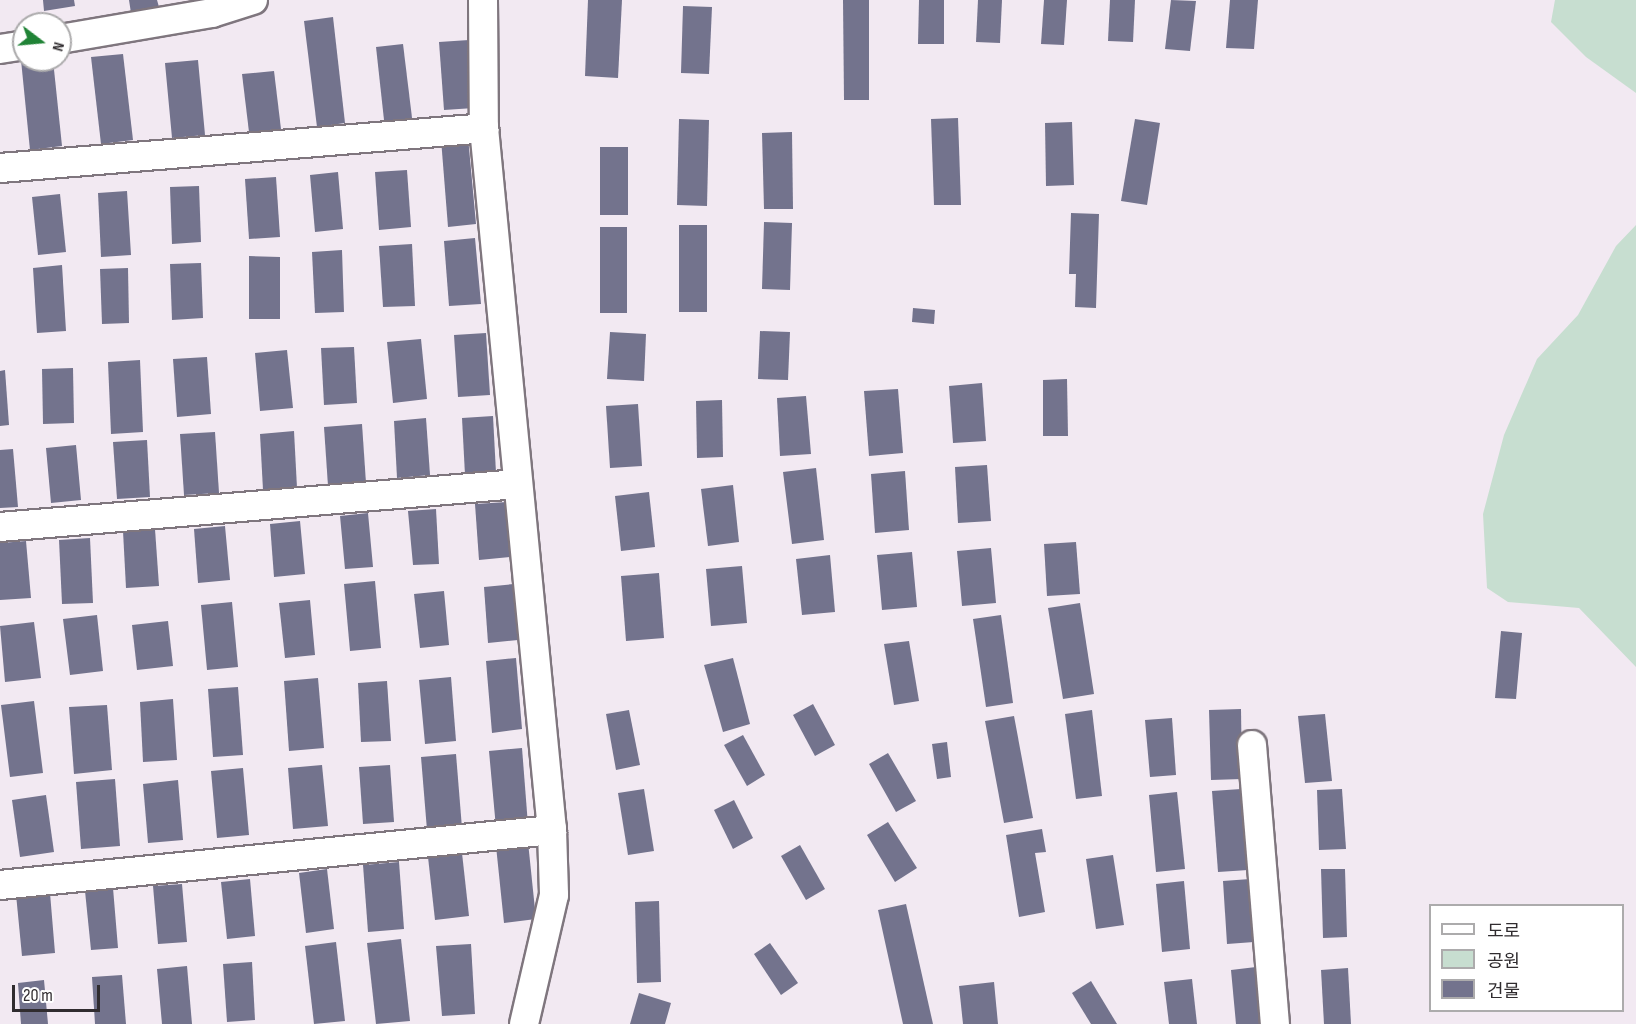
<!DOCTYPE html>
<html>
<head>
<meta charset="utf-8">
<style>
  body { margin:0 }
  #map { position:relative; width:1636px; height:1024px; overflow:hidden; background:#f2e9f2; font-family:"Sofia Sans Condensed","Noto Sans KR",sans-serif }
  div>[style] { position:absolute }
  .green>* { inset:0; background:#c7ded0 }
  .building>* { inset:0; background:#73738d }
  .roads { filter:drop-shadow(2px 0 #7f767e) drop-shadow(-2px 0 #7f767e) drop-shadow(0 2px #7f767e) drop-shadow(0 -2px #7f767e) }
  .minor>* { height:28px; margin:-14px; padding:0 14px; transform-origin:14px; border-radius:14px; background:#fff }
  span { translate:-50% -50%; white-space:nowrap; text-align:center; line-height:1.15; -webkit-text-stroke:6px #fff; paint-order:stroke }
  .legend { position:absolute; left:1429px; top:904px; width:195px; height:108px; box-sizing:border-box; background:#fff; border:2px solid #acabac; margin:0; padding:8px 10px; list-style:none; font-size:18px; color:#302c2f }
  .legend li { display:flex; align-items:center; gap:12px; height:30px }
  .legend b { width:30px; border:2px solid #acabac }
  .north { position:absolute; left:12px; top:12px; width:60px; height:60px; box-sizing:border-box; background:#fff; border:2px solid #acabac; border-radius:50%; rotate:106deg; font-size:16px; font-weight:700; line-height:24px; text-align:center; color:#302c2f }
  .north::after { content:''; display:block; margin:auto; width:21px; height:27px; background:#208336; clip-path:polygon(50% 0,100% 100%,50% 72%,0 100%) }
  .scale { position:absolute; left:12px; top:985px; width:88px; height:27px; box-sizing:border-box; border:3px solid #302c2f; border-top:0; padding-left:8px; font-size:18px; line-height:21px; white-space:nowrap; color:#302c2f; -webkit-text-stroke:4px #fff; paint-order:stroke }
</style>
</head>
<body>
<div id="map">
  <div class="green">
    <i style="clip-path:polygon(1555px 0,1636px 0,1636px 93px,1586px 57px,1551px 22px)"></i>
    <i style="clip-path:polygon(1636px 225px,1636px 667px,1579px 608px,1508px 602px,1487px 588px,1483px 514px,1504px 435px,1537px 359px,1578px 315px,1616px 246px)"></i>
  </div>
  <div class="building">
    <i style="clip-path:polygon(43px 0,74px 0,75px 6px,44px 11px)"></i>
    <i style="clip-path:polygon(129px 0,157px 0,159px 7px,131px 13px)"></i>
    <i style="clip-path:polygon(588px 0,622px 0,618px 78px,585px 76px)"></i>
    <i style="clip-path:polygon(843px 0,869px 0,869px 100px,844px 100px)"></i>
    <i style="clip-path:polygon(919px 0,944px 0,944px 44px,918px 44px)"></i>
    <i style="clip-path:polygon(978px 0,1002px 0,1000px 43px,976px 42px)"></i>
    <i style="clip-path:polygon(1044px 0,1067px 0,1064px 45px,1041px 44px)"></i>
    <i style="clip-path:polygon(1110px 0,1135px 0,1133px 42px,1108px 41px)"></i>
    <i style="clip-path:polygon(1171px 0,1196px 1px,1190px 51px,1165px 49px)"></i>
    <i style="clip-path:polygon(1230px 0,1258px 0,1254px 49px,1226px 48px)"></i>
    <i style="clip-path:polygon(683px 6px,712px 7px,709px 74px,681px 73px)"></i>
    <i style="clip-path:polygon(333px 17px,345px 123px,317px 127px,304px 21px)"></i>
    <i style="clip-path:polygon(469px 40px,474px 108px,444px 110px,439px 42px)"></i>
    <i style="clip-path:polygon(403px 44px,413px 126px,385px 129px,376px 47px)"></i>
    <i style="clip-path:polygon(123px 54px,133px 140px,101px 144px,91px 57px)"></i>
    <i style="clip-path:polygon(21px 60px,53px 60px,62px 146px,30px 150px)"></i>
    <i style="clip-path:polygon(198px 60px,205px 135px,172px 138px,165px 63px)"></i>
    <i style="clip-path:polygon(274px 71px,281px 129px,249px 132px,242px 74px)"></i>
    <i style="clip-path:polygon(958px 118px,961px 205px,934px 205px,931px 119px)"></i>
    <i style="clip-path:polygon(679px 119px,709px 120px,707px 206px,677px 205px)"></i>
    <i style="clip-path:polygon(1135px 119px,1160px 123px,1147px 205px,1121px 201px)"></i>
    <i style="clip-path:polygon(1072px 122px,1074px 185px,1046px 186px,1045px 123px)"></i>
    <i style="clip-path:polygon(792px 132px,793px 209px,764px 209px,762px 133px)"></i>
    <i style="clip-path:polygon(468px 137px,476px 224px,448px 227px,441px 139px)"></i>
    <i style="clip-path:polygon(600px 147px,628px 147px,628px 215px,600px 215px)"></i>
    <i style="clip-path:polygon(407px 170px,411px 227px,379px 230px,375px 172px)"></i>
    <i style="clip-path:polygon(338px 172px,343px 229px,315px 232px,310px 175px)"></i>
    <i style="clip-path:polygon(276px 177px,280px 237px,249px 239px,245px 179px)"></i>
    <i style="clip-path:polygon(199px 186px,201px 242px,172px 244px,170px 187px)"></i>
    <i style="clip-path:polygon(127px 191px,131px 255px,101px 257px,98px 193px)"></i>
    <i style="clip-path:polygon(60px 194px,66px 252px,38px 255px,32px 197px)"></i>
    <i style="clip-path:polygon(1071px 213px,1099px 214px,1096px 308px,1075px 307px,1076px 274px,1069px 274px)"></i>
    <i style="clip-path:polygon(764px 222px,792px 223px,790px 290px,762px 289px)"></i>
    <i style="clip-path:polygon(679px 225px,707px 225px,707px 312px,679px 312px)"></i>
    <i style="clip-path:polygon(600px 227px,627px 227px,627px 313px,600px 313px)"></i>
    <i style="clip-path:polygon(475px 238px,481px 304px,449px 306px,444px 241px)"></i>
    <i style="clip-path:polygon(412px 244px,415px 306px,383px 307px,379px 246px)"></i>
    <i style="clip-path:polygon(342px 250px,344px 312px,315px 313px,312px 252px)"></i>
    <i style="clip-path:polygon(249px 256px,280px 257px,280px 319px,249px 319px)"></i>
    <i style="clip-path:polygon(201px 263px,203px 318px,172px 320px,170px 264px)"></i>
    <i style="clip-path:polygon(62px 265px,66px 331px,37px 333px,33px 268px)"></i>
    <i style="clip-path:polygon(128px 268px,129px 323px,102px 324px,100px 269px)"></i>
    <i style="clip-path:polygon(913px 308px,935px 310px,934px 324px,912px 322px)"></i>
    <i style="clip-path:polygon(760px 331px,790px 332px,788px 380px,758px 379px)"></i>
    <i style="clip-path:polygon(610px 332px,646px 334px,644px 381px,607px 379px)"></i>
    <i style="clip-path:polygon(486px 333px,490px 395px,458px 397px,454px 335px)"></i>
    <i style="clip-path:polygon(421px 339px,427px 399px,393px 403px,387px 342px)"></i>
    <i style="clip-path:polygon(354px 347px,357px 403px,324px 405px,321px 348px)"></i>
    <i style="clip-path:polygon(287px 350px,293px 408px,260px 411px,255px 353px)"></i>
    <i style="clip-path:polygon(207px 357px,211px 414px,177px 417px,173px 359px)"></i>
    <i style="clip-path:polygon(140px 360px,143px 432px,111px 434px,108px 362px)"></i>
    <i style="clip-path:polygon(73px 368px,74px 423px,43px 424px,42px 369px)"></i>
    <i style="clip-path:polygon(5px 370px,9px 425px,0 426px,0 371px)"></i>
    <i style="clip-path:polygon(1067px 379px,1068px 436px,1043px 436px,1043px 380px)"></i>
    <i style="clip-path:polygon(982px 383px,986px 441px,953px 443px,949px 386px)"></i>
    <i style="clip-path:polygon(898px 389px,903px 453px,869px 456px,864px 391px)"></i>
    <i style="clip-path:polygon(806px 396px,811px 454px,780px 456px,777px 398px)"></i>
    <i style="clip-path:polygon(722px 400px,723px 457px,697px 458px,696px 401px)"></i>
    <i style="clip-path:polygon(638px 404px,642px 466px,610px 468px,606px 406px)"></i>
    <i style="clip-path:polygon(493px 416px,496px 473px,465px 475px,462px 418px)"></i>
    <i style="clip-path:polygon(426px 418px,430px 475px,397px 478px,394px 421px)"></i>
    <i style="clip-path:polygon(362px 424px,366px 483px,328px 486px,324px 427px)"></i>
    <i style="clip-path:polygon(294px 431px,297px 488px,263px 490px,260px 434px)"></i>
    <i style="clip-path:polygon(215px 432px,219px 493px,184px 495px,180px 434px)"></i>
    <i style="clip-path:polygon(147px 440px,150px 497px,117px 499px,113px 442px)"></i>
    <i style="clip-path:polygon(76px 445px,81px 500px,51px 503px,46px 448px)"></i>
    <i style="clip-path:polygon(13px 449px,18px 507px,0 508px,0 450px)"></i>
    <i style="clip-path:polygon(987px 465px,991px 521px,958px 523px,955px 467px)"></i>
    <i style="clip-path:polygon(816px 468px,824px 540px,792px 544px,783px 472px)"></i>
    <i style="clip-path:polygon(905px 471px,909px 530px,875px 533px,871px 474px)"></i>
    <i style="clip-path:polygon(733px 485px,739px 542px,708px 546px,701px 489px)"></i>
    <i style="clip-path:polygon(649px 492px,655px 547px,621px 551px,615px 496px)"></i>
    <i style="clip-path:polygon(507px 502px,511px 557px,479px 560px,475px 504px)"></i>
    <i style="clip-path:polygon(436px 509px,439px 564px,413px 565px,408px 511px)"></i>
    <i style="clip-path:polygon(368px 513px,373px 567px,345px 569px,340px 516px)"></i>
    <i style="clip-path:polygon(300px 521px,305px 574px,274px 577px,270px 524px)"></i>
    <i style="clip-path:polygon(225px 526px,230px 580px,198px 583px,194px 529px)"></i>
    <i style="clip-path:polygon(155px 529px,159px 586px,126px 588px,123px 531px)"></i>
    <i style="clip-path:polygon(90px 538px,93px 603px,62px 604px,59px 540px)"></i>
    <i style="clip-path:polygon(26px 541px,31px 598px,0 600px,0 543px)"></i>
    <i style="clip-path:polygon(1076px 542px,1080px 594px,1047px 596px,1044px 544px)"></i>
    <i style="clip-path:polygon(991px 548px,996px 603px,962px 606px,957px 551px)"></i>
    <i style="clip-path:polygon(912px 552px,917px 607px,882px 610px,877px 555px)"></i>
    <i style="clip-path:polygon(830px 555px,835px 612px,802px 615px,796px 559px)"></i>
    <i style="clip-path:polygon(742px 566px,747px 623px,711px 626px,706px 569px)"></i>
    <i style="clip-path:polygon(659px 573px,664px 638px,626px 641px,621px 576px)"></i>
    <i style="clip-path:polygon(375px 581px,381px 648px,350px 651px,344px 584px)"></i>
    <i style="clip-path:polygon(514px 584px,518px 640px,488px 643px,484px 587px)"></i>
    <i style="clip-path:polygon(444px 591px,449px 645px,420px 648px,414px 594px)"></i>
    <i style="clip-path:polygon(310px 600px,315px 655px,285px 658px,279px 603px)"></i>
    <i style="clip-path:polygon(232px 602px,238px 667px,207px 670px,201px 605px)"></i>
    <i style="clip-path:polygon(1080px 603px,1094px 694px,1063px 699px,1048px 608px)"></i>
    <i style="clip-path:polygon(97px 615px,103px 671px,70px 675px,63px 619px)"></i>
    <i style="clip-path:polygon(1001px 615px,1013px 703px,986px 707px,973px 619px)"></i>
    <i style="clip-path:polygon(168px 621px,173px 666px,137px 670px,132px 625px)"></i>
    <i style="clip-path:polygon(34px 622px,41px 678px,5px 682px,0 626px)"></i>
    <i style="clip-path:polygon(1501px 631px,1522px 633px,1516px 699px,1495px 698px)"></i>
    <i style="clip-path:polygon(909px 641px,919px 701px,894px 705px,884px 644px)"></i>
    <i style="clip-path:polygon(516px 658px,522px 729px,492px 733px,486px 661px)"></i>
    <i style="clip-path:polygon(733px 658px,750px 724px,723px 732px,704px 665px)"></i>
    <i style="clip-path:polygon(451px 677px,456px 741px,425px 744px,419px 680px)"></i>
    <i style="clip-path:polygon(318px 678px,324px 748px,289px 751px,284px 681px)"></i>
    <i style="clip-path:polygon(387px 681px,391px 741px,361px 742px,358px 683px)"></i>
    <i style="clip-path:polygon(238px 687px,243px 755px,213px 757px,208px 689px)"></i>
    <i style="clip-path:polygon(173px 699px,177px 760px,143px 762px,140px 702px)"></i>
    <i style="clip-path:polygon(34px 701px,43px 773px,10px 777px,1px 705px)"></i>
    <i style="clip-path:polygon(813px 704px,835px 745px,815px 756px,793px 715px)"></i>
    <i style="clip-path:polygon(107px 705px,112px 770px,74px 774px,69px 707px)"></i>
    <i style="clip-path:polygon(1241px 709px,1242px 779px,1211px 780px,1209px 710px)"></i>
    <i style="clip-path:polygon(629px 710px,640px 765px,616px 770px,606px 714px)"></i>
    <i style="clip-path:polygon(1092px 710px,1102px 796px,1076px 799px,1065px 714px)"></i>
    <i style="clip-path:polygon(1325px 714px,1332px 781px,1305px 783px,1298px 716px)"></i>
    <i style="clip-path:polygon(1014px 716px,1033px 818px,1004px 823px,985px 721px)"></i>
    <i style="clip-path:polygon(1172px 718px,1176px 775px,1150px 777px,1145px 720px)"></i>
    <i style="clip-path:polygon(743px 735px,765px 775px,747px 786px,724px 745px)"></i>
    <i style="clip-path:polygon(947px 742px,951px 777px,937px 779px,932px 744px)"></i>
    <i style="clip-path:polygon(522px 748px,528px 825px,496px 828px,489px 751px)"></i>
    <i style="clip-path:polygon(888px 753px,916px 801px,896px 812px,869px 764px)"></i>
    <i style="clip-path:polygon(456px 754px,462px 828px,427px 830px,421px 757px)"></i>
    <i style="clip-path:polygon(322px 765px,328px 826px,293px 829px,288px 768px)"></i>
    <i style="clip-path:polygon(390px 765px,394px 822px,363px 824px,359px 767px)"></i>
    <i style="clip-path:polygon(243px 768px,249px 835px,217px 838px,211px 771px)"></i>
    <i style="clip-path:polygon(115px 779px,120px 846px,81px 849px,76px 782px)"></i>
    <i style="clip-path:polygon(178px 780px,183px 840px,148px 843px,143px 784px)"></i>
    <i style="clip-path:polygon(644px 789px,654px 851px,628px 855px,618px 793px)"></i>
    <i style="clip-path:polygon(1241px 789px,1248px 870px,1218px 872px,1212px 791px)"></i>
    <i style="clip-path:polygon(1342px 789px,1346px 849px,1319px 850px,1317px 790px)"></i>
    <i style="clip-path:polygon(1177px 792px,1185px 869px,1156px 872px,1149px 795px)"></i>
    <i style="clip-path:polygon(46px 795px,54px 852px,20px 857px,12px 800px)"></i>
    <i style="clip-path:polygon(734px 800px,753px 838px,733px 849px,714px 810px)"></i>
    <i style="clip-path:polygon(888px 822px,917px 868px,895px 882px,867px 835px)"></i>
    <i style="clip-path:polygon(1042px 829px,1046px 852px,1035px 853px,1045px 912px,1019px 917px,1006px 835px)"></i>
    <i style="clip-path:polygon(528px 842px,536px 919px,504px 923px,496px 846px)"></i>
    <i style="clip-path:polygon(800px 845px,825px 889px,806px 900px,781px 856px)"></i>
    <i style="clip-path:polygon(462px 853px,469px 916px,435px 920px,428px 857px)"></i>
    <i style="clip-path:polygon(1113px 855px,1124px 925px,1096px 929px,1086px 859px)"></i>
    <i style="clip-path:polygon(399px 862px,404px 929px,368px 932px,363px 865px)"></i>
    <i style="clip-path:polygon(327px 869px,334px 929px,306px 933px,299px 873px)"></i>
    <i style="clip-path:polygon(1321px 869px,1345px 869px,1347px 937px,1323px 938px)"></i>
    <i style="clip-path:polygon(250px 879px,255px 936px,227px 939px,221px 882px)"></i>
    <i style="clip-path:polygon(1250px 879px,1254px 942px,1227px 944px,1223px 881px)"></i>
    <i style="clip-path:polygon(49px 881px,55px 953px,22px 956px,15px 884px)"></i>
    <i style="clip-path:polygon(1184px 881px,1190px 949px,1162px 952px,1156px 884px)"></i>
    <i style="clip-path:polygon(182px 884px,187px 942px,158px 944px,153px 886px)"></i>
    <i style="clip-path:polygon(113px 888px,118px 948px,91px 950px,85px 891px)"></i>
    <i style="clip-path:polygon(659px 901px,661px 982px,637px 983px,635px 902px)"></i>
    <i style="clip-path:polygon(906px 904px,933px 1024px,903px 1024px,878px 910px)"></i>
    <i style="clip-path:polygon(401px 939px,410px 1021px,376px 1024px,367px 943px)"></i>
    <i style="clip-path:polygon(336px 942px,345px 1021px,314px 1024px,305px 946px)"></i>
    <i style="clip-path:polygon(770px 943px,798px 983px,781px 995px,754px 954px)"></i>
    <i style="clip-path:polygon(471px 944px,475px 1014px,442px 1016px,436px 946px)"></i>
    <i style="clip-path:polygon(252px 962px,255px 1020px,227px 1022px,223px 964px)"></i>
    <i style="clip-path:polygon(187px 966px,192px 1024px,162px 1024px,157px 969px)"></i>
    <i style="clip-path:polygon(1256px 967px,1262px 1024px,1236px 1024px,1231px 970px)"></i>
    <i style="clip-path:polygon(1348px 968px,1351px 1024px,1324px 1024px,1321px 970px)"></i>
    <i style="clip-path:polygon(122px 975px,126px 1024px,95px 1024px,92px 977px)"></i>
    <i style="clip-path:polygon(1192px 979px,1197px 1024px,1169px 1024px,1164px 982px)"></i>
    <i style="clip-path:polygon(44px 980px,48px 1024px,21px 1024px,18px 983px)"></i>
    <i style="clip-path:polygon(1091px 981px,1117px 1024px,1091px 1024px,1072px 993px)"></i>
    <i style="clip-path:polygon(994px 982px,998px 1024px,963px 1024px,959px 986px)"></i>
    <i style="clip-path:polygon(639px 993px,671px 1003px,665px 1024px,630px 1024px)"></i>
  </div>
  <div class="roads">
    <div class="minor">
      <i style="left:483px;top:0;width:128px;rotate:89.6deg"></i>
      <i style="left:484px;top:128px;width:705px;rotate:84.47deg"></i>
      <i style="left:552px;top:830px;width:65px;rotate:88.2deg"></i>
      <i style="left:554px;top:895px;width:132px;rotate:103.1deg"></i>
      <i style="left:60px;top:39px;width:154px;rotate:-9.7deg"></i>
      <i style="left:212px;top:13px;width:43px;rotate:-17.6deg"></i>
      <i style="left:0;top:49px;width:24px;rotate:-9deg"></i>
      <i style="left:0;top:168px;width:486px;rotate:-4.7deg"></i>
      <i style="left:0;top:527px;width:519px;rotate:-4.75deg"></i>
      <i style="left:1252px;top:745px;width:280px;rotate:85.3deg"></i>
      <i style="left:0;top:885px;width:555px;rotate:-5.69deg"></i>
    </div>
  </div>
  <ul class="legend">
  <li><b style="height:8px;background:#fff"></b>도로</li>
  <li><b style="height:16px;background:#c7ded0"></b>공원</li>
  <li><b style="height:16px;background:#73738d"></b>건물</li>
  </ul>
  <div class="north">N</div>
  <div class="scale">20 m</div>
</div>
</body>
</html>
